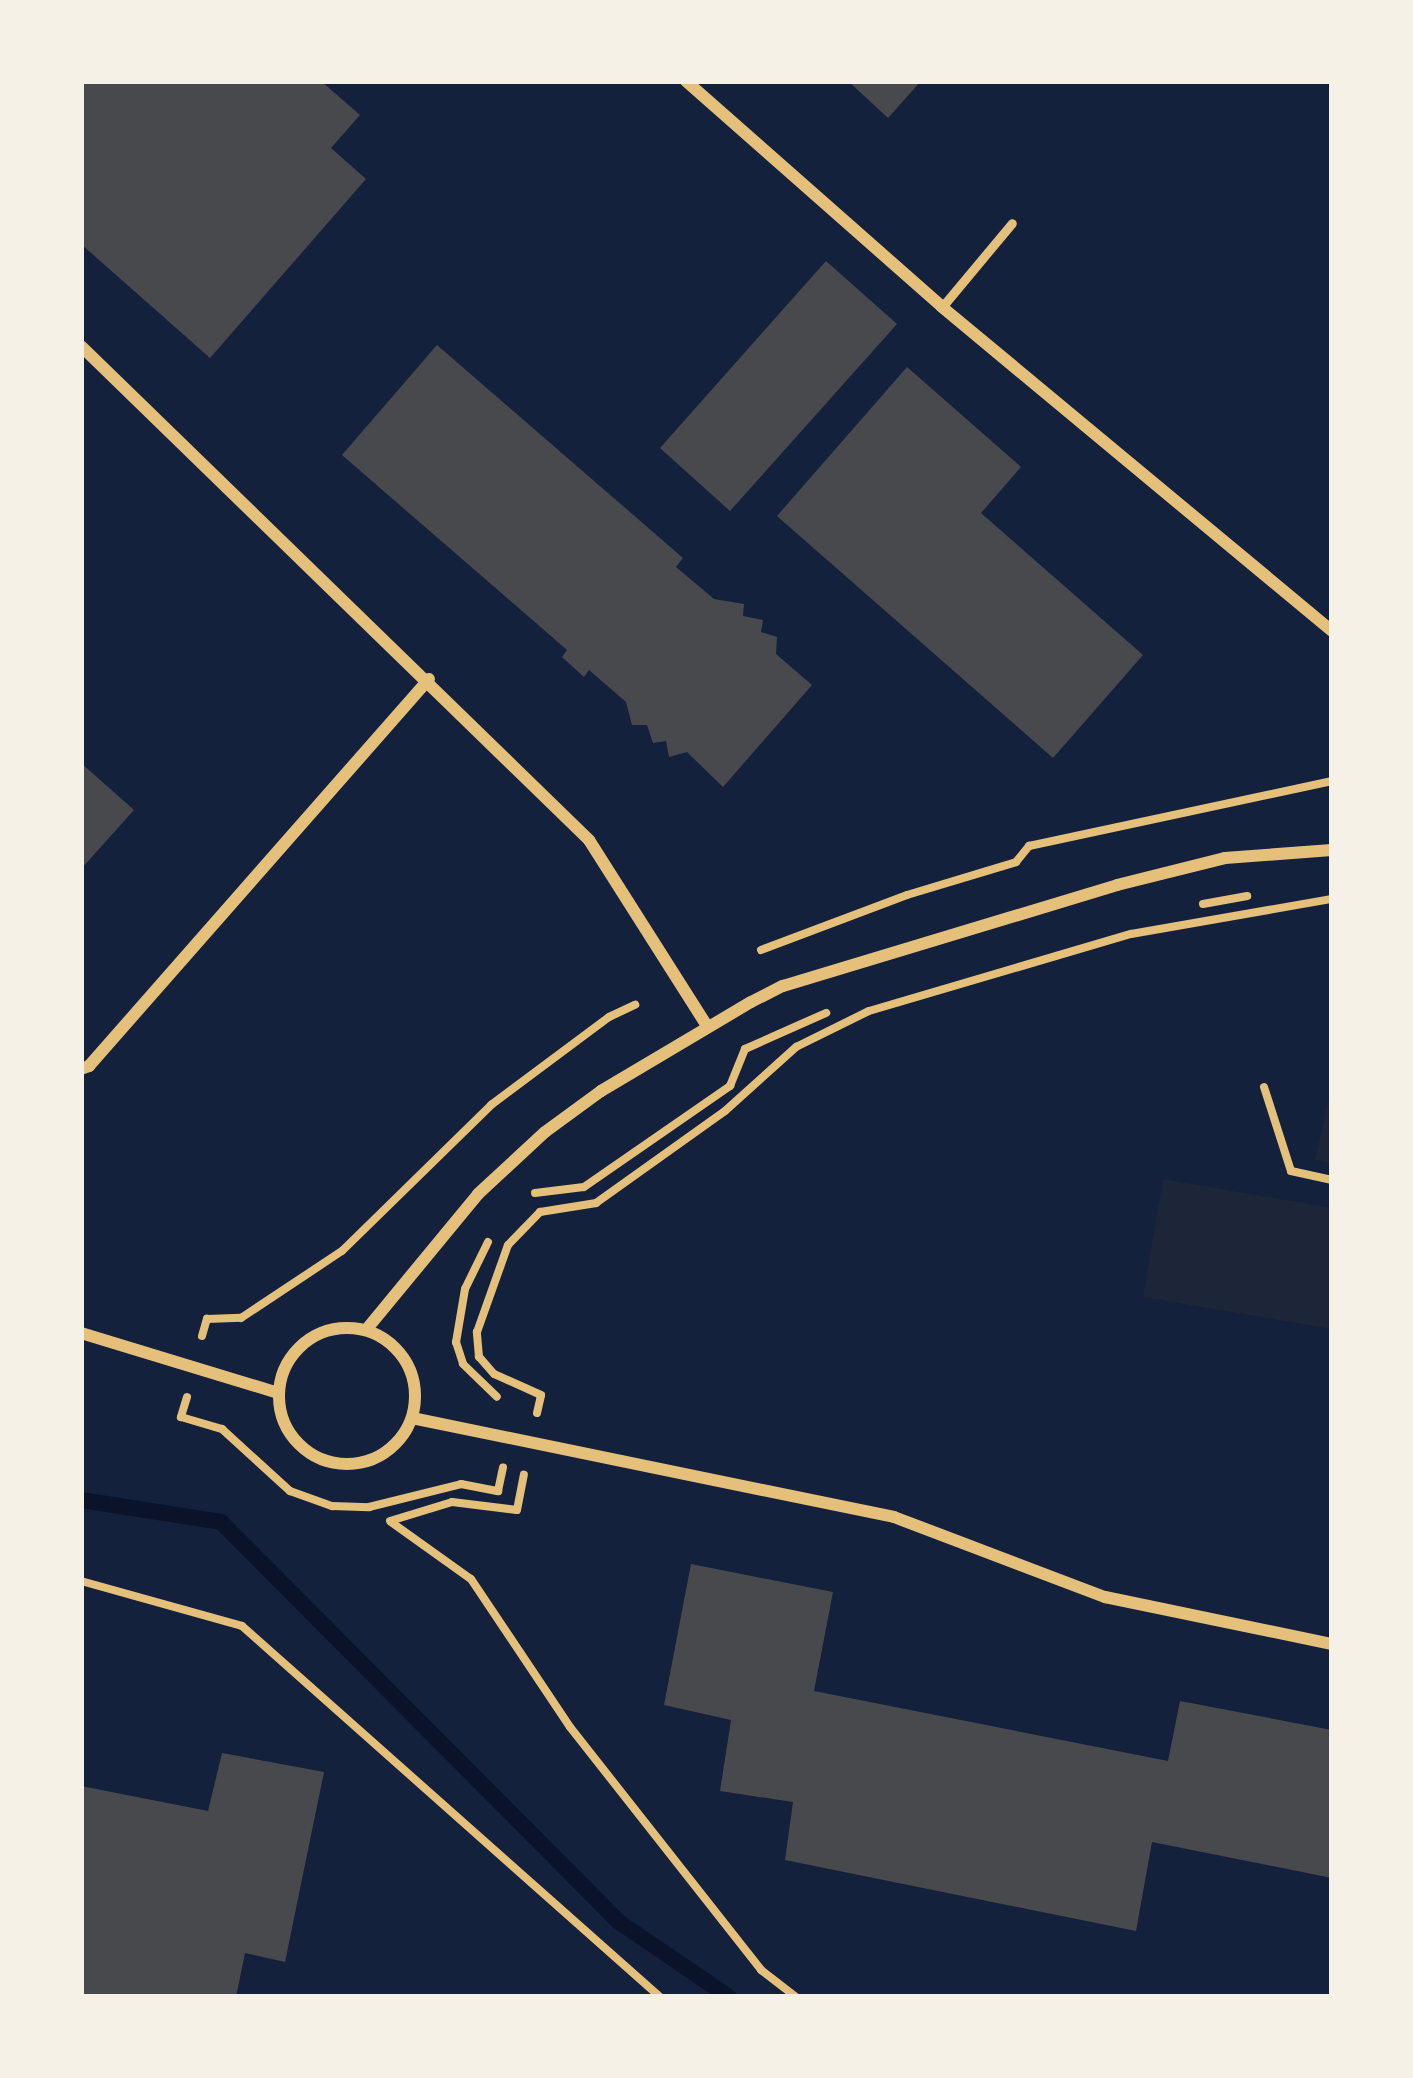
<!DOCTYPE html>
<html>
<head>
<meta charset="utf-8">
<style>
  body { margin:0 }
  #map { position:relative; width:1413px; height:2078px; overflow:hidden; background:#14213d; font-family:"Exo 2",sans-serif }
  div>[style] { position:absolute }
  .green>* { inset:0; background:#1d2539 }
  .stream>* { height:16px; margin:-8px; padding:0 8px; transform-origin:8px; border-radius:8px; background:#0b132b }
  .building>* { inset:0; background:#48494c }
  .path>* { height:8px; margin:-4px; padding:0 4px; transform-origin:4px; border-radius:4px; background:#e5c07b }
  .service>* { height:9px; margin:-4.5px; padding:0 4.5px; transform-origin:4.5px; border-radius:4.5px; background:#e5c07b }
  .minor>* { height:12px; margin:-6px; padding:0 6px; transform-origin:6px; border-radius:6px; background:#e5c07b }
  .minor>.ring { margin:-6px; padding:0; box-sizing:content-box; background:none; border:12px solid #e5c07b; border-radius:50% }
  span { translate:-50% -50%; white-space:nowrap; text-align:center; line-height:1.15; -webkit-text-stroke:10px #f6f1e7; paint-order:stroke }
  .frame { position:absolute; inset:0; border:84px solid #f6f1e7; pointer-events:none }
</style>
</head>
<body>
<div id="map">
  <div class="green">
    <i style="clip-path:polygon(1332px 1085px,1332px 1164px,1315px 1160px)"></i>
    <i style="clip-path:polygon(1163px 1179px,1332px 1208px,1332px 1329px,1143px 1297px)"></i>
  </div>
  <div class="stream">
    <i style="left:81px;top:1500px;width:142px;rotate:8.9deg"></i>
    <i style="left:221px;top:1522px;width:564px;rotate:45.14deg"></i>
    <i style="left:619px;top:1922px;width:133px;rotate:34.3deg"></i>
  </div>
  <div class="building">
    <i style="clip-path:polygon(81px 81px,321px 81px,360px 115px,331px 148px,366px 179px,210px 358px,81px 244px)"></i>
    <i style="clip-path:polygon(848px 81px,921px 81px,888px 118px)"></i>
    <i style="clip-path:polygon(826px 261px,897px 324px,730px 511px,660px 448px)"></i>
    <i style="clip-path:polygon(437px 345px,683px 558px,676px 567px,714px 599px,744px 604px,743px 616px,763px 620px,761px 632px,777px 637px,776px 654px,812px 685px,723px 787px,687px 752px,669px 757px,666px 741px,653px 743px,647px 725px,632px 725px,626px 702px,589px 670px,584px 677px,562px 657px,567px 650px,342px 455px)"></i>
    <i style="clip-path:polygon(907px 367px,1021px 467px,981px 513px,1143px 655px,1053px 758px,777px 516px)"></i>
    <i style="clip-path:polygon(81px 763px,134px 810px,81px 869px)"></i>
    <i style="clip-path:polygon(691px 1564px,833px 1592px,814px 1691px,1168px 1761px,1180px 1701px,1332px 1730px,1332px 1878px,1152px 1842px,1136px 1931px,785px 1860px,793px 1802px,720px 1791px,731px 1720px,664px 1705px)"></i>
    <i style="clip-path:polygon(222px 1753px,324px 1772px,285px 1962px,245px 1953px,236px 1997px,81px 1997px,81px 1786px,208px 1811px)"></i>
  </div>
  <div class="path">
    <i style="left:1203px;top:904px;width:45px;rotate:-10.3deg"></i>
    <i style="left:761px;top:950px;width:156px;rotate:-20.6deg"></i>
    <i style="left:907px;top:895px;width:114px;rotate:-16.8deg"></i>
    <i style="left:1016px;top:862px;width:21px;rotate:-51deg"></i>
    <i style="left:1029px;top:846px;width:310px;rotate:-12.1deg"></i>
    <i style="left:1264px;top:1087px;width:88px;rotate:72.2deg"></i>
    <i style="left:1291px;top:1171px;width:42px;rotate:12.4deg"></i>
    <i style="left:535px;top:1193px;width:49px;rotate:-7deg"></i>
    <i style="left:584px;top:1187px;width:178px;rotate:-34.7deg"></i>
    <i style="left:730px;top:1086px;width:40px;rotate:-68deg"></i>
    <i style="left:745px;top:1049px;width:89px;rotate:-24deg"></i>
    <i style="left:488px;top:1242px;width:52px;rotate:116.1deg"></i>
    <i style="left:465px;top:1289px;width:54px;rotate:99.6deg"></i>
    <i style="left:456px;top:1342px;width:23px;rotate:72deg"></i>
    <i style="left:463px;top:1364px;width:47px;rotate:44.1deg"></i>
    <i style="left:202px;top:1336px;width:18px;rotate:-74deg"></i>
    <i style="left:207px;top:1319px;width:34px;rotate:-2deg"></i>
    <i style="left:241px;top:1318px;width:121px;rotate:-33.6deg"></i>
    <i style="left:342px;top:1251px;width:209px;rotate:-44.4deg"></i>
    <i style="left:491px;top:1105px;width:147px;rotate:-36.7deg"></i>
    <i style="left:609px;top:1017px;width:29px;rotate:-25deg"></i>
    <i style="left:187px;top:1397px;width:21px;rotate:107deg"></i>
    <i style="left:181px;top:1417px;width:43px;rotate:16.3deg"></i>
    <i style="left:222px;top:1429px;width:92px;rotate:42.4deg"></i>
    <i style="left:290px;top:1491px;width:45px;rotate:19.7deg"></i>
    <i style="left:332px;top:1506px;width:37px;rotate:2deg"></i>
    <i style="left:369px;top:1507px;width:95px;rotate:-14deg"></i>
    <i style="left:461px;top:1484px;width:38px;rotate:11deg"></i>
    <i style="left:498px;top:1491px;width:24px;rotate:-78deg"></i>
    <i style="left:537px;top:1413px;width:18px;rotate:-77deg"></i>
    <i style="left:541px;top:1395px;width:51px;rotate:-155.9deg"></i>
    <i style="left:494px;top:1374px;width:23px;rotate:-131deg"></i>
    <i style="left:479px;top:1357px;width:25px;rotate:-95deg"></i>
    <i style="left:477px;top:1332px;width:92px;rotate:-70.4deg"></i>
    <i style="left:508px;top:1245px;width:46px;rotate:-45.9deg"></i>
    <i style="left:540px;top:1212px;width:57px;rotate:-9.1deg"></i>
    <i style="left:596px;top:1203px;width:158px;rotate:-35.5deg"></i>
    <i style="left:725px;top:1111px;width:96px;rotate:-42deg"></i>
    <i style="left:796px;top:1047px;width:81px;rotate:-26.3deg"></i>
    <i style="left:869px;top:1011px;width:273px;rotate:-16.4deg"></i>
    <i style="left:1131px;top:934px;width:204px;rotate:-9.9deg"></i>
    <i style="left:390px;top:1521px;width:65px;rotate:-17deg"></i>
    <i style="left:452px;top:1502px;width:65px;rotate:7deg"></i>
    <i style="left:517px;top:1510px;width:36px;rotate:-79deg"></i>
    <i style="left:391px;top:1522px;width:98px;rotate:35.5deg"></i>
    <i style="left:471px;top:1579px;width:178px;rotate:56.2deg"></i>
    <i style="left:570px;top:1727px;width:309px;rotate:51.8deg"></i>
    <i style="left:761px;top:1970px;width:44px;rotate:37.6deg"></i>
    <i style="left:81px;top:1581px;width:167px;rotate:15.6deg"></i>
    <i style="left:242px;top:1626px;width:559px;rotate:41.59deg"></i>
  </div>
  <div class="service">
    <i style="left:942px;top:307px;width:109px;rotate:-50.2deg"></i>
  </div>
  <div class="minor">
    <i style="left:686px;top:81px;width:341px;rotate:41.4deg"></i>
    <i style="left:942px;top:307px;width:507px;rotate:39.72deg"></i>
    <i style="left:81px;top:346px;width:709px;rotate:44.2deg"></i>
    <i style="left:589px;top:840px;width:220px;rotate:57.6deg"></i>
    <i style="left:81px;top:1069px;width:9px;rotate:-21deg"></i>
    <i style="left:89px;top:1066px;width:515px;rotate:-48.7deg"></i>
    <i class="ring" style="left:279px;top:1328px;width:124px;height:124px"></i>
    <i style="left:366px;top:1330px;width:176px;rotate:-50.5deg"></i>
    <i style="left:478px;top:1194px;width:91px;rotate:-42.8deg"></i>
    <i style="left:545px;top:1132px;width:69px;rotate:-36.2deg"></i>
    <i style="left:601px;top:1091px;width:174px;rotate:-30.7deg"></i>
    <i style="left:751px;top:1002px;width:36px;rotate:-27deg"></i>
    <i style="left:783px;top:986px;width:349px;rotate:-16.8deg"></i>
    <i style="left:1117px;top:885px;width:111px;rotate:-14deg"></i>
    <i style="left:1225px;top:858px;width:107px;rotate:-4.3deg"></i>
    <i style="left:81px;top:1333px;width:207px;rotate:16.9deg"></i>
    <i style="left:412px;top:1418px;width:492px;rotate:11.6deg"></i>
    <i style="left:894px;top:1517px;width:226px;rotate:20.8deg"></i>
    <i style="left:1105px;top:1597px;width:232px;rotate:11.7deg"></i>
  </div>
  <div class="frame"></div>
</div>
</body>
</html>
